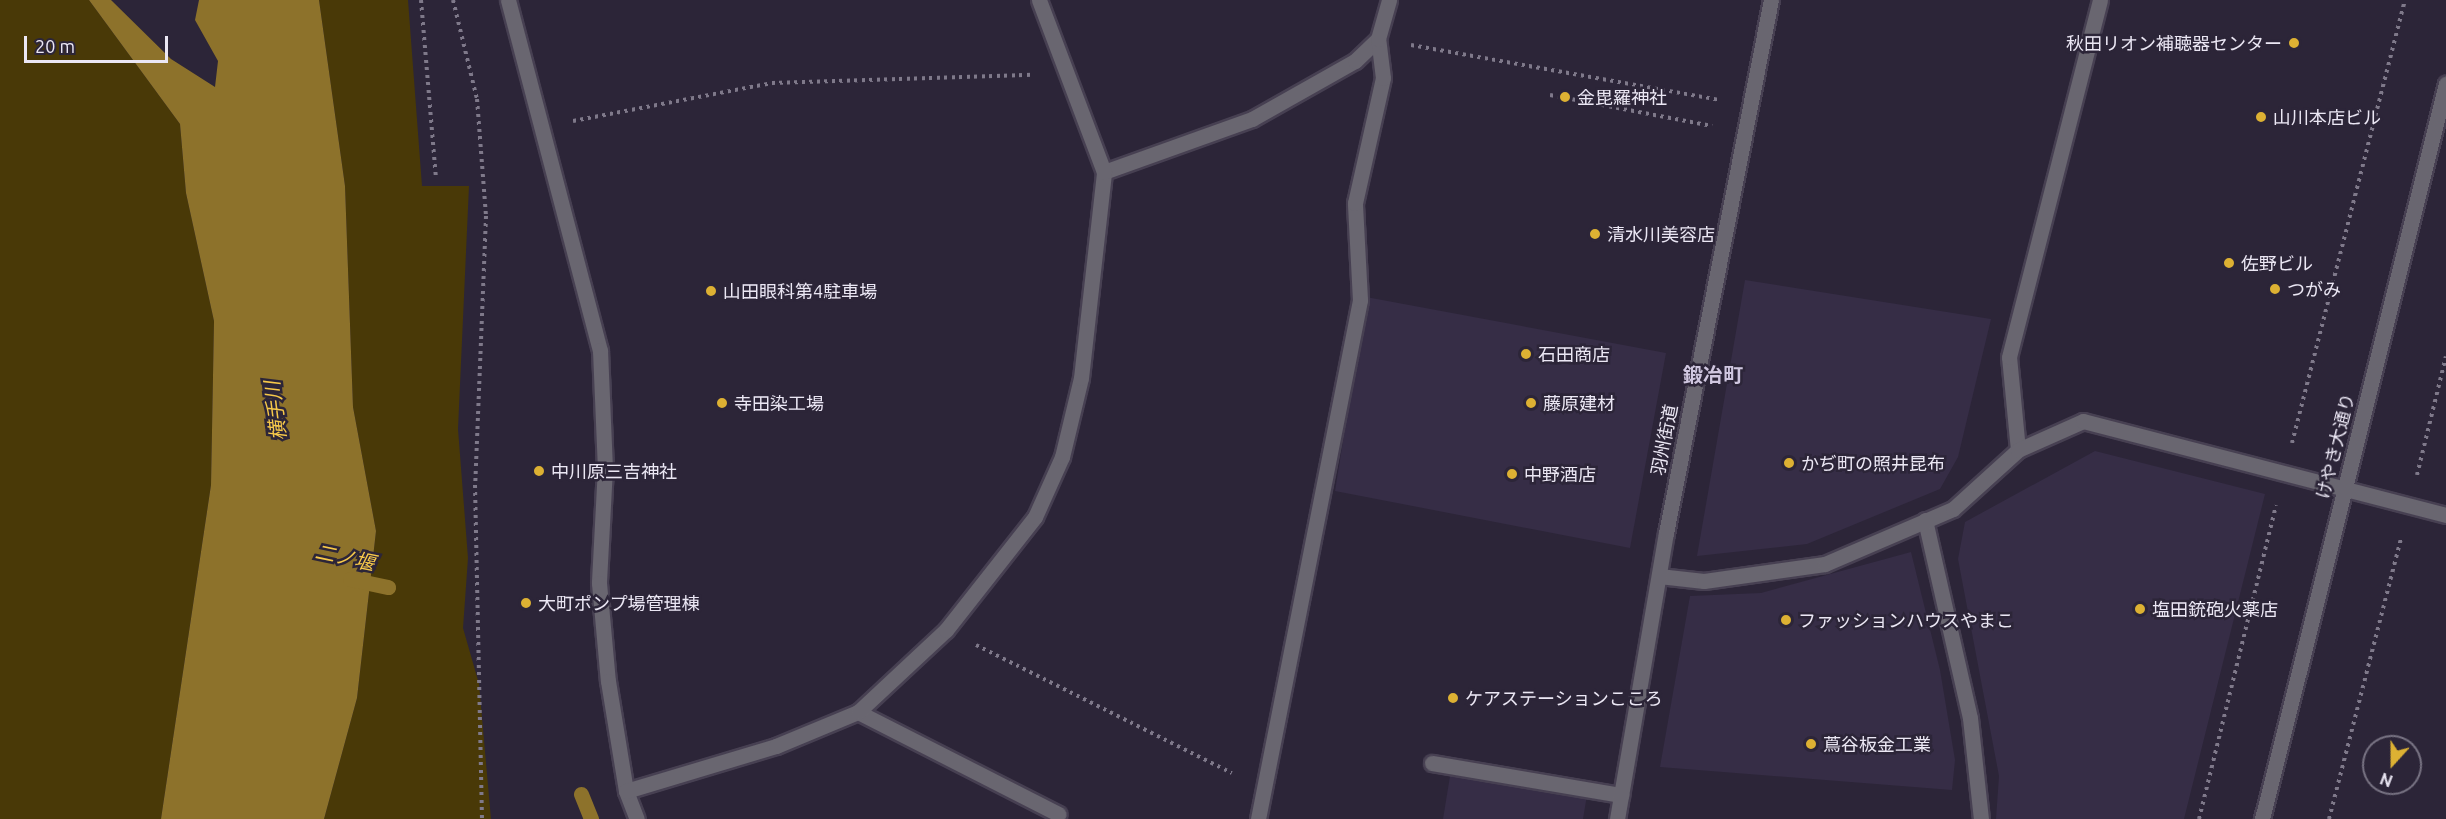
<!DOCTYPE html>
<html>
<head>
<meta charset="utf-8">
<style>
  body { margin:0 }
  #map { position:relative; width:2446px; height:819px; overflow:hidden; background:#2c2538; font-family:Ubuntu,"Noto Sans JP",sans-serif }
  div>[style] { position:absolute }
  .built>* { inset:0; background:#362d46 }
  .green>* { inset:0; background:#493907 }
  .water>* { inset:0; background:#8d722b }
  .stream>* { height:15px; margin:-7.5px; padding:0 7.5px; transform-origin:7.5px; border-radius:7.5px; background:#8d722b }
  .path>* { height:4px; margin-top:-2px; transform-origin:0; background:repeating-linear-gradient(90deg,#7f798a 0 3px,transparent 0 7.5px) }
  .roads { filter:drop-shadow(2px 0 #474052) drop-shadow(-2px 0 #474052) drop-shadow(0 2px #474052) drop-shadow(0 -2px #474052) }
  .minor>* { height:15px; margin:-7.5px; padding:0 7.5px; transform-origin:7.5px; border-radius:7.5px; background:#696670 }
  .dots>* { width:16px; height:16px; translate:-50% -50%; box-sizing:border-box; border:3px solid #2c2538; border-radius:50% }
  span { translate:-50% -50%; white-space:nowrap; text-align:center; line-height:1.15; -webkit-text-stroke:5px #2c2538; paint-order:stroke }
  .poi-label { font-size:18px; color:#ebe7f4 }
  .right { translate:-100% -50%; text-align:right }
  .left { translate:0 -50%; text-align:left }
  .street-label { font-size:18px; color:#ebe7f4 }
  .neighbourhood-label { font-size:20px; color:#d0c7e0; font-weight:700 }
  .water-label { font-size:20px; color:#f7c94a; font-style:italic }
  .north { position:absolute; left:2362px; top:735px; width:60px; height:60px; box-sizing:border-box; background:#2c2538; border:2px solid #787383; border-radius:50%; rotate:201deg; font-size:16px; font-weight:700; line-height:24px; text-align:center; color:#ebe7f4 }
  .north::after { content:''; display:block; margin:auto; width:21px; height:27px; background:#ddb133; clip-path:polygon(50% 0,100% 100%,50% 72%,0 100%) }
  .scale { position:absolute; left:24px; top:36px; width:144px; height:27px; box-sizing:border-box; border:3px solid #ebe7f4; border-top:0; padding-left:8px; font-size:18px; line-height:21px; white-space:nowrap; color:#ebe7f4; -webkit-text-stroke:4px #2c2538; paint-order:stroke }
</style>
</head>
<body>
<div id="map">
  <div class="built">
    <i style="clip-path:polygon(1745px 280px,1991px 319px,1958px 457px,1940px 489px,1807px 544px,1697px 556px)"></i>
    <i style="clip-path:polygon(1366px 297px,1666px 353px,1630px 548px,1335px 491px)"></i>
    <i style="clip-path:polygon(2095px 451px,2265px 494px,2184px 819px,1996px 819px,1999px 776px,1958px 559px,1965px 522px)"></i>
    <i style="clip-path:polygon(1911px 552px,1940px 670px,1955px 760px,1952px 790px,1660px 767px,1690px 596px,1761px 593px)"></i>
    <i style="clip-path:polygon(1453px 758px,1589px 783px,1583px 819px,1443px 819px)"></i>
  </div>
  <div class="green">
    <i style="clip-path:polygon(0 0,89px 0,180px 124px,186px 193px,214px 321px,211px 485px,161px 819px,0 819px)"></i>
    <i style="clip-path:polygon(319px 0,408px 0,422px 186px,469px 186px,458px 429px,468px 558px,463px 628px,479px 684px,491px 819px,324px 819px,357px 698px,376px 531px,353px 407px,345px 186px)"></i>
  </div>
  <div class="water">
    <i style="clip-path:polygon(89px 0,111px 0,171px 59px,215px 87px,218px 61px,195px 20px,199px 0,319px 0,345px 186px,353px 407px,376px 531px,357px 698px,324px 819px,161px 819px,211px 485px,214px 321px,186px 193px,180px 124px)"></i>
  </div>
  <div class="stream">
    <i style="left:350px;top:579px;width:39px;rotate:12deg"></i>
    <i style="left:581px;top:794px;width:27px;rotate:68deg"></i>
  </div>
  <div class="path">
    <i style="left:421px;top:0;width:178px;rotate:85.2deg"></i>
    <i style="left:453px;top:0;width:102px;rotate:76.4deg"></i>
    <i style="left:477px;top:99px;width:117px;rotate:85.6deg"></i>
    <i style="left:486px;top:216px;width:269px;rotate:92.3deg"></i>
    <i style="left:475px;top:485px;width:334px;rotate:88.8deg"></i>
    <i style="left:1411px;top:45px;width:313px;rotate:10.1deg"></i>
    <i style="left:1550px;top:95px;width:165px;rotate:10.8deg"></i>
    <i style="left:573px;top:121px;width:203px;rotate:-10.8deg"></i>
    <i style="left:772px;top:83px;width:261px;rotate:-1.8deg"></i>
    <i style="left:2292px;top:443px;width:457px;rotate:-75.7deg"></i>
    <i style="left:2417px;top:475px;width:122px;rotate:-76.3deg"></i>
    <i style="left:976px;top:645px;width:286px;rotate:26.6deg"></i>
    <i style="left:2199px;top:819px;width:323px;rotate:-76.2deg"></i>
    <i style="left:2329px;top:819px;width:290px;rotate:-75.6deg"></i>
  </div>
  <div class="roads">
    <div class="minor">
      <i style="left:508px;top:0;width:362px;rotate:75.3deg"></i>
      <i style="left:600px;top:350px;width:117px;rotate:87.6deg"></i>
      <i style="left:605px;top:467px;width:116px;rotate:93deg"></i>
      <i style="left:599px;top:583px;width:98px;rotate:84.8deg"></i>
      <i style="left:608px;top:681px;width:111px;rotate:80.7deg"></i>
      <i style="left:626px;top:791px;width:30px;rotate:69deg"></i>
      <i style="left:1104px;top:172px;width:157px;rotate:-19.7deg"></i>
      <i style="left:1252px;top:119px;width:118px;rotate:-29.4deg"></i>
      <i style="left:1355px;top:61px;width:32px;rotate:-44deg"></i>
      <i style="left:2018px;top:450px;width:93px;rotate:-95.5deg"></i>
      <i style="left:2009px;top:357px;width:368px;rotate:-75.7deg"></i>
      <i style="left:1925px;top:520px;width:203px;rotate:77.2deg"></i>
      <i style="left:1970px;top:718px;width:102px;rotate:83.8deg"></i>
      <i style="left:1659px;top:576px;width:45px;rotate:6.3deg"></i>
      <i style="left:1704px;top:581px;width:122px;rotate:-8deg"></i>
      <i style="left:1825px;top:564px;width:139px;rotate:-23.3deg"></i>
      <i style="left:1953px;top:509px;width:88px;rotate:-42.2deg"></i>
      <i style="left:2018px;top:450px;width:71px;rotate:-24deg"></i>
      <i style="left:2083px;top:421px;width:375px;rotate:14.5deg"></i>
      <i style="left:858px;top:712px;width:225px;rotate:27deg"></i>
      <i style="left:1432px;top:763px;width:192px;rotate:9.6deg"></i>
      <i style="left:626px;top:791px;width:157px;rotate:-16.7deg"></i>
      <i style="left:776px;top:746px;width:89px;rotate:-22.5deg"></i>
      <i style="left:858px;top:712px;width:120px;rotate:-43deg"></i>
      <i style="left:946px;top:630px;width:144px;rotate:-51.8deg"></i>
      <i style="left:1035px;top:517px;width:66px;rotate:-65.8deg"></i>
      <i style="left:1062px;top:457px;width:81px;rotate:-76.5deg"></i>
      <i style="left:1081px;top:378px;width:207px;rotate:-83.6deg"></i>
      <i style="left:1104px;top:172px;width:184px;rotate:-110.7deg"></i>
      <i style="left:1258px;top:819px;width:529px;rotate:-78.88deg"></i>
      <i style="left:1360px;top:300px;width:97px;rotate:-93deg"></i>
      <i style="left:1355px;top:203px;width:128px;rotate:-77.4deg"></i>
      <i style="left:1383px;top:78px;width:39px;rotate:-97deg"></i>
      <i style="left:1378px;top:39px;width:41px;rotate:-74.2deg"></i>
      <i style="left:1617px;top:819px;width:290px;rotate:-80.3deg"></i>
      <i style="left:1666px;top:533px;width:543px;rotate:-78.86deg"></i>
      <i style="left:2262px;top:819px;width:758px;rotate:-75.95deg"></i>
    </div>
  </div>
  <div class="dots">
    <i style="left:2294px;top:43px;background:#ddb133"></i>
    <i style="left:1565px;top:97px;background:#ddb133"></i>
    <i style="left:2261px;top:117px;background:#ddb133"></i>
    <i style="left:1595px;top:234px;background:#ddb133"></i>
    <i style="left:2229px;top:263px;background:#ddb133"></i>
    <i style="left:2275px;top:289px;background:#ddb133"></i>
    <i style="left:711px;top:291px;background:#ddb133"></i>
    <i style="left:1526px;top:354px;background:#ddb133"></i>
    <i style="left:722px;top:403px;background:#ddb133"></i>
    <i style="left:1531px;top:403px;background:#ddb133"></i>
    <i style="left:1789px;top:463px;background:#ddb133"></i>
    <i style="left:539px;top:471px;background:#ddb133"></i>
    <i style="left:1512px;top:474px;background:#ddb133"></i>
    <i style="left:526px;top:603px;background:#ddb133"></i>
    <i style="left:2140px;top:609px;background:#ddb133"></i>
    <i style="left:1786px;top:620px;background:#ddb133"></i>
    <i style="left:1453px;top:698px;background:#ddb133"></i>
    <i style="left:1811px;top:744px;background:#ddb133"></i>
  </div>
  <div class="poi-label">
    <span class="right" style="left:2282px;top:43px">秋田リオン補聴器センター</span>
    <span class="left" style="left:1577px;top:97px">金毘羅神社</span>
    <span class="left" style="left:2273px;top:117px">山川本店ビル</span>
    <span class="left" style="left:1607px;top:234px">清水川美容店</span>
    <span class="left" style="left:2241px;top:263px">佐野ビル</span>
    <span class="left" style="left:2287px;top:289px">つがみ</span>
    <span class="left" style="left:723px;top:291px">山田眼科第4駐車場</span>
    <span class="left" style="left:1538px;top:354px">石田商店</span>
    <span class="left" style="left:734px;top:403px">寺田染工場</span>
    <span class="left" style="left:1543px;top:403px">藤原建材</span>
    <span class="left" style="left:1801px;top:463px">かぢ町の照井昆布</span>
    <span class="left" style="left:551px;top:471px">中川原三吉神社</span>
    <span class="left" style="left:1524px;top:474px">中野酒店</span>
    <span class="left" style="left:538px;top:603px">大町ポンプ場管理棟</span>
    <span class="left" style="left:2152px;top:609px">塩田銃砲火薬店</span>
    <span class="left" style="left:1798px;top:620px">ファッションハウスやまこ</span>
    <span class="left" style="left:1465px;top:698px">ケアステーションこころ</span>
    <span class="left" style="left:1823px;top:744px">蔦谷板金工業</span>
  </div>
  <div class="street-label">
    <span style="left:1664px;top:440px;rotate:-79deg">羽州街道</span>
    <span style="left:2335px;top:446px;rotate:-76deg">けやき大通り</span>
  </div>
  <div class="neighbourhood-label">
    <span style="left:1713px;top:374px">鍛冶町</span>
  </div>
  <div class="water-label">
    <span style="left:275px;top:411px;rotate:-97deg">横手川</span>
    <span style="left:345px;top:557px;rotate:12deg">二ノ堰</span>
  </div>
  <div class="north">N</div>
  <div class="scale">20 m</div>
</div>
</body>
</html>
